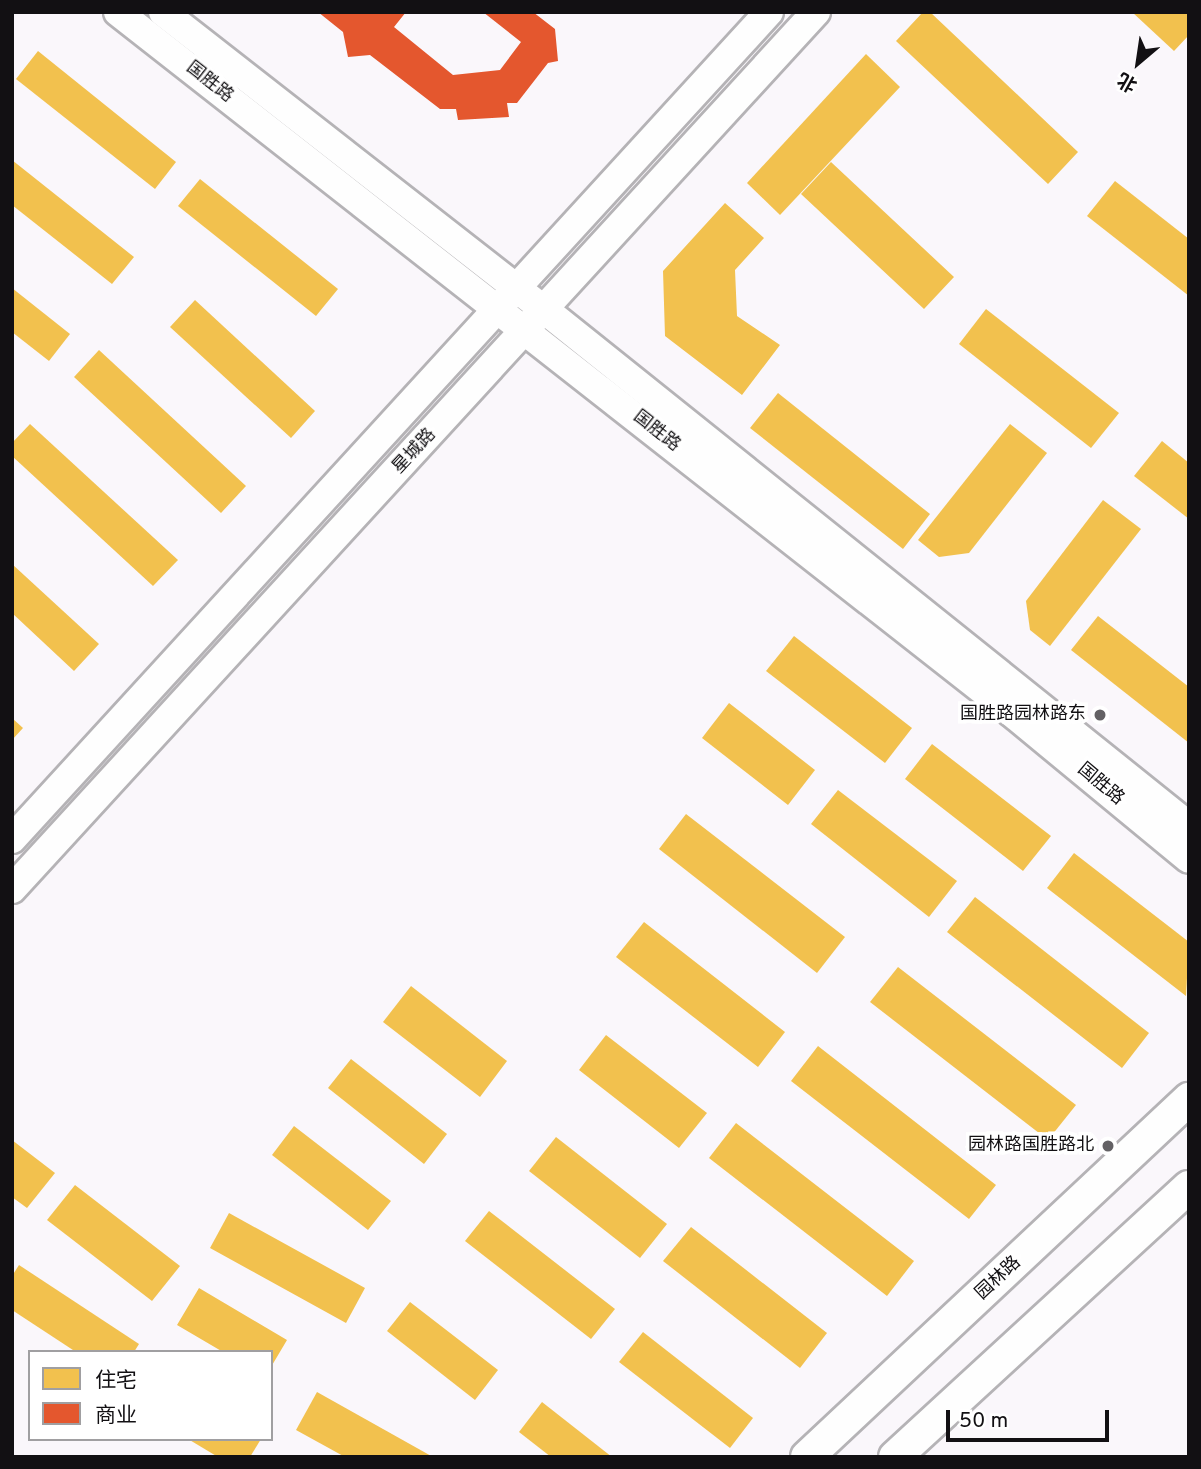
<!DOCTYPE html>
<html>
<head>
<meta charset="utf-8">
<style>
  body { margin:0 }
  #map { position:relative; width:1201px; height:1469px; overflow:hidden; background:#faf7fb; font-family:Overpass,"Noto Sans SC",sans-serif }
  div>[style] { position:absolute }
  .homes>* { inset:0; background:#f2c14e }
  .shops>* { inset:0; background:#e4572e }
  .roads { filter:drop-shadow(2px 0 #b5b3b6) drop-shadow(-2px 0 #b5b3b6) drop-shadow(0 2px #b5b3b6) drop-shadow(0 -2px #b5b3b6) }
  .secondary>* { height:28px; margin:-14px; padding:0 14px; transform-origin:14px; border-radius:14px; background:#fefefe }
  .primary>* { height:32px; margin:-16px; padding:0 16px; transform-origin:16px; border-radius:16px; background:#fefefe }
  .dots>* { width:19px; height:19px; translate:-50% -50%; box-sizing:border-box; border:4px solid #fff; border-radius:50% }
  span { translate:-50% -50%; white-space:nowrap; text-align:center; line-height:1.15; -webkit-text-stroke:7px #fff; paint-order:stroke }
  .street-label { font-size:18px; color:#121013 }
  .poi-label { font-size:18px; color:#121013 }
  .right { translate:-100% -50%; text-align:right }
  .frame { position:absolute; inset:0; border:14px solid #121013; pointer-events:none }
  .legend { position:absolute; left:28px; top:1350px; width:245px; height:91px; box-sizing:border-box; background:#fff; border:2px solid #a09fa1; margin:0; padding:9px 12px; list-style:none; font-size:21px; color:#121013 }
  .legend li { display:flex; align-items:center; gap:14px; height:35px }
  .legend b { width:35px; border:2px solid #a09fa1 }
  .north { position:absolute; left:1103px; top:28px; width:70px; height:70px; -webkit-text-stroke:5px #fff; paint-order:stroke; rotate:209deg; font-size:19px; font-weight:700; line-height:28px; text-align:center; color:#121013 }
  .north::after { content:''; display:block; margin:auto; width:24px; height:32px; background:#121013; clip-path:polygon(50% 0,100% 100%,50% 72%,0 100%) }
  .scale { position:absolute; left:946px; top:1410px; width:163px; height:32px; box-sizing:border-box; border:4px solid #121013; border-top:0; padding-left:9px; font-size:21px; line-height:24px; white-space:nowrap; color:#121013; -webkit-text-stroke:5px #fff; paint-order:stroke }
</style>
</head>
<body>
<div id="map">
  <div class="homes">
    <i style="clip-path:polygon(923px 12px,930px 12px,1078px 152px,1048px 184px,896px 41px)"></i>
    <i style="clip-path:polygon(1132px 12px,1189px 12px,1189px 35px,1174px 51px)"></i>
    <i style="clip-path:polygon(38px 51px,176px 162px,155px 189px,16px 79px)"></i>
    <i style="clip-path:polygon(866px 54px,900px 87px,780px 215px,747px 183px)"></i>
    <i style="clip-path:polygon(12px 160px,134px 257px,112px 284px,12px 205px)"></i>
    <i style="clip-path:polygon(831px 162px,954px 277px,924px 309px,801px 194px)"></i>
    <i style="clip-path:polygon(200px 179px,338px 289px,316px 316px,178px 206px)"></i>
    <i style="clip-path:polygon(1115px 181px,1189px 239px,1189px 296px,1087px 216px)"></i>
    <i style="clip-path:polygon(725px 203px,764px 238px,735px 270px,737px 316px,780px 345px,742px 395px,665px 336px,663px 271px)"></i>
    <i style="clip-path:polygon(12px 288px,70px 334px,49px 361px,12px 332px)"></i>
    <i style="clip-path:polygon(195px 300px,315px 411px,291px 438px,170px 327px)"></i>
    <i style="clip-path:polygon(986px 309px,1119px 413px,1091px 448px,959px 344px)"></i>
    <i style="clip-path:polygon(99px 350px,246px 486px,221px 513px,74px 377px)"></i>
    <i style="clip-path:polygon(778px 393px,930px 514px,903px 549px,750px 428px)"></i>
    <i style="clip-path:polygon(30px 424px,178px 560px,153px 586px,12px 456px,12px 443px)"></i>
    <i style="clip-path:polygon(1010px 424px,1047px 453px,969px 553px,939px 557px,918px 540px)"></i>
    <i style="clip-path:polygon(1162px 441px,1189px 463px,1189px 519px,1134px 476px)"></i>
    <i style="clip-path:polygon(1103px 500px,1141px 529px,1050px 646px,1030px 630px,1026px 601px)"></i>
    <i style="clip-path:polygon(12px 564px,99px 644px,74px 671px,12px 613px)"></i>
    <i style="clip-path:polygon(1098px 616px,1189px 687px,1189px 743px,1071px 650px)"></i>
    <i style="clip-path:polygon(794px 636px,912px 728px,885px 763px,766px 671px)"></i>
    <i style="clip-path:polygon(729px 703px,815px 770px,788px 805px,702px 738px)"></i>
    <i style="clip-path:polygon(12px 718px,23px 728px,12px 740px)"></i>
    <i style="clip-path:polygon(932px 744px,1051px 836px,1023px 871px,905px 779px)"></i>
    <i style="clip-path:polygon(838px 790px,957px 881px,929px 917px,811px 824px)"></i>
    <i style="clip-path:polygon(686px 814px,845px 937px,817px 973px,659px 849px)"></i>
    <i style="clip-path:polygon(1074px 853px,1189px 942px,1186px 996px,1047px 888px)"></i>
    <i style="clip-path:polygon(975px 897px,1149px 1033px,1122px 1068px,947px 932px)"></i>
    <i style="clip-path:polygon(644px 922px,785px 1032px,758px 1067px,616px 957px)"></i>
    <i style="clip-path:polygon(898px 967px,1076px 1105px,1048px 1140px,870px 1002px)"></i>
    <i style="clip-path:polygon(411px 986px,507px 1061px,480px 1097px,383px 1022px)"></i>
    <i style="clip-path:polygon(606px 1035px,707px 1113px,679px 1148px,579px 1070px)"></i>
    <i style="clip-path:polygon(818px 1046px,996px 1185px,969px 1219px,791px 1081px)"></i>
    <i style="clip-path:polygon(351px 1059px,447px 1134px,424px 1164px,328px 1088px)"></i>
    <i style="clip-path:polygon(736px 1123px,914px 1261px,887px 1296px,709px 1158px)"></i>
    <i style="clip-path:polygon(294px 1126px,391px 1201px,368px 1230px,272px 1155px)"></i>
    <i style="clip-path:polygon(556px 1137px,667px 1224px,640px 1258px,529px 1171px)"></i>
    <i style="clip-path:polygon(12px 1140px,55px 1173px,27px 1208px,12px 1197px)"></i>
    <i style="clip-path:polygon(75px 1185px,180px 1266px,152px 1301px,47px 1220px)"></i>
    <i style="clip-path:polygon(489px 1211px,615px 1309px,591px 1339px,465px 1241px)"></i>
    <i style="clip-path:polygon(229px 1213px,365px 1288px,346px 1323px,210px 1248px)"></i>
    <i style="clip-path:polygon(691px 1227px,827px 1333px,800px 1368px,663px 1261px)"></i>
    <i style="clip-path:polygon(19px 1265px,139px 1344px,134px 1352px,76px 1352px,12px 1310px,12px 1276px)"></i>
    <i style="clip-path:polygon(199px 1288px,287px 1340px,271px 1367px,271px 1352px,223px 1352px,177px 1325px)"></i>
    <i style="clip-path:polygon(410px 1302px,498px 1370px,475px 1400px,387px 1331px)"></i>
    <i style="clip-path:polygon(643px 1332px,753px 1418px,730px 1448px,619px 1362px)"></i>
    <i style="clip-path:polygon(317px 1392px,433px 1457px,345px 1457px,296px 1430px)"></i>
    <i style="clip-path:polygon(542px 1402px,612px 1457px,551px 1457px,519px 1432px)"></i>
    <i style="clip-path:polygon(188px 1439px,261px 1439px,250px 1457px,218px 1457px)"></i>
  </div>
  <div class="shops">
    <i style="clip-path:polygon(318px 12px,406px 12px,394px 27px,453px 75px,500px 70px,521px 42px,483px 12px,533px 12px,555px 29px,558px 61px,548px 63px,517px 103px,507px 103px,509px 117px,458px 120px,456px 109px,440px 109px,370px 55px,348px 57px,343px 32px)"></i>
  </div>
  <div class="roads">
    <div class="secondary">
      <i style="left:118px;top:12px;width:1136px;rotate:38.1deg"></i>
      <i style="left:1012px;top:713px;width:229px;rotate:39.5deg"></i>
      <i style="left:163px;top:12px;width:484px;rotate:38deg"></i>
      <i style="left:545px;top:310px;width:825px;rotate:38.7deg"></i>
      <i style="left:12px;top:839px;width:1121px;rotate:-47.53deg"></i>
      <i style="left:12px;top:889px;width:1190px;rotate:-47.49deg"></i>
    </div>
    <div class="primary">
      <i style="left:807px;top:1457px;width:524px;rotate:-43.14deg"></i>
      <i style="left:895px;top:1457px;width:399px;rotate:-42.6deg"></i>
    </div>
  </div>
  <div class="dots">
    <i style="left:1100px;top:715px;background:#636164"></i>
    <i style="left:1108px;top:1146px;background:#636164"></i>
  </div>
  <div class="street-label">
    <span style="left:209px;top:83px;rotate:38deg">国胜路</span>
    <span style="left:656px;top:432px;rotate:38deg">国胜路</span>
    <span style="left:415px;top:452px;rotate:-47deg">星城路</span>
    <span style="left:1100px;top:785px;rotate:40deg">国胜路</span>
    <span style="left:999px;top:1279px;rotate:-43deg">园林路</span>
  </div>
  <div class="poi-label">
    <span class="right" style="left:1086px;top:715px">国胜路园林路东</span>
    <span class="right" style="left:1094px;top:1146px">园林路国胜路北</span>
  </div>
  <div class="frame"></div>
  <ul class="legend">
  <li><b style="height:19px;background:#f2c14e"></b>住宅</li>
  <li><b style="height:19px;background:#e4572e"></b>商业</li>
  </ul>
  <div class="north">北</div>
  <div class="scale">50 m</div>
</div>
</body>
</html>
